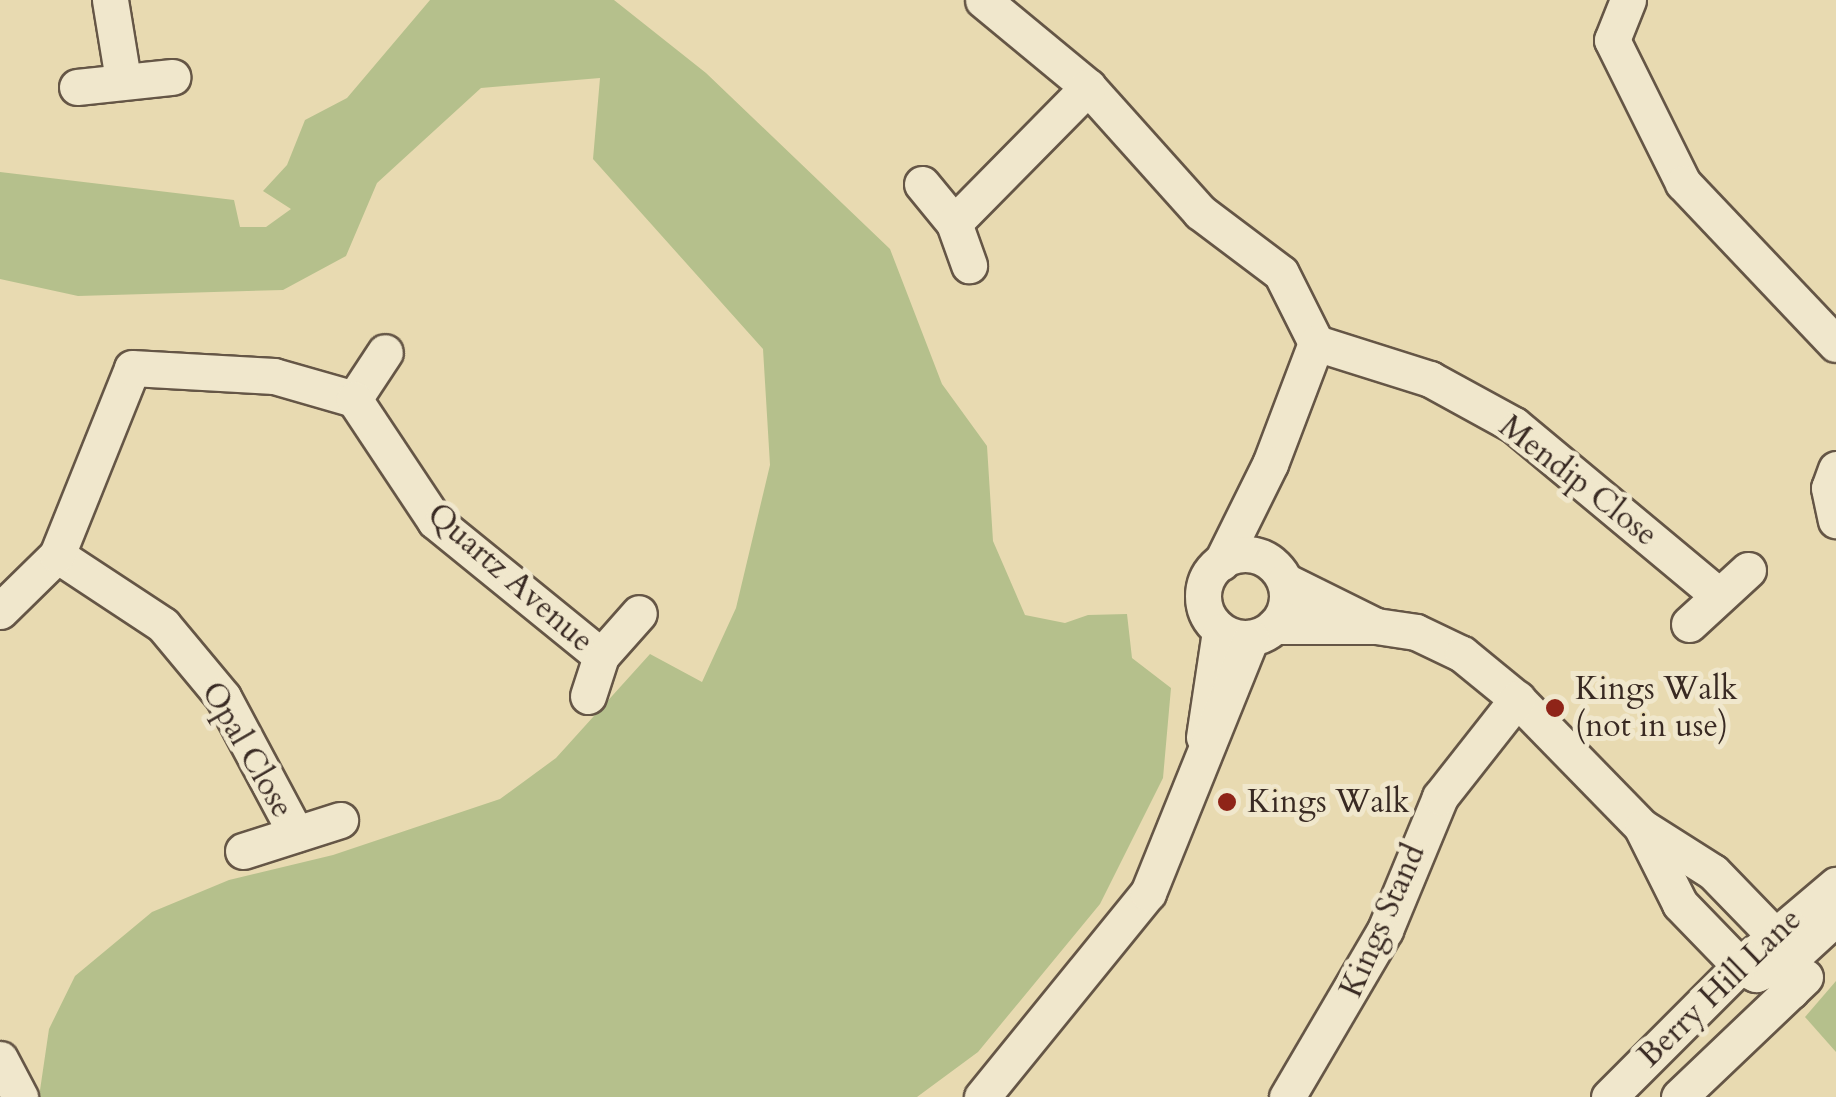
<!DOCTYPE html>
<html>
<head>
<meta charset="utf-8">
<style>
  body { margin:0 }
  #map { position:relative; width:1836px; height:1097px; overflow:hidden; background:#e8dab1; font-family:Cardo,serif }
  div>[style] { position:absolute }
  .green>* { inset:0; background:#b5c08c }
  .roads { filter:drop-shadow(2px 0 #655646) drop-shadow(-2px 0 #655646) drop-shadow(0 2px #655646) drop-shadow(0 -2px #655646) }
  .minor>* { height:35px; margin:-17.5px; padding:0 17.5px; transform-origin:17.5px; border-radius:17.5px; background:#f0e7cc }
  .minor>.ring { margin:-17.5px; padding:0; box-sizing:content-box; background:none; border:35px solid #f0e7cc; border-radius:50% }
  .dots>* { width:28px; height:28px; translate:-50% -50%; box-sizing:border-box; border:5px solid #f0e7cc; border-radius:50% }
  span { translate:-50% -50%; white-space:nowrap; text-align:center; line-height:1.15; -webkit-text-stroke:10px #f0e7cc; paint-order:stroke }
  .street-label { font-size:32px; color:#392a23 }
  .poi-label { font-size:32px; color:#392a23 }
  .left { translate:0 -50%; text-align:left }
</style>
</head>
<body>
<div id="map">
  <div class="green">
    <i style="clip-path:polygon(430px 0,614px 0,706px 73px,890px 249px,942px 384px,987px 446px,993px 541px,1025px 615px,1065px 623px,1088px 615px,1127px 614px,1132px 658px,1171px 688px,1163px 778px,1100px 904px,978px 1052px,917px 1097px,39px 1097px,49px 1029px,75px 976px,152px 912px,229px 880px,333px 855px,500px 799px,556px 758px,650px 654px,702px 682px,736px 608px,770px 465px,763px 349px,593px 159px,600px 78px,481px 88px,377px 183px,346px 256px,283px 290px,78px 296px,0 279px,0 172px,234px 200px,240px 227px,266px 227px,291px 209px,263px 191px,287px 165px,305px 120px,347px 98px)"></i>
    <i style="clip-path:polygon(1836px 981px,1836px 1052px,1805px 1017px)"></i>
  </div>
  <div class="roads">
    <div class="minor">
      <i style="left:110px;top:0;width:80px;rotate:80.7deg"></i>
      <i style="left:983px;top:0;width:136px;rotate:39.6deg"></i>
      <i style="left:1088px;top:87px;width:168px;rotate:48.1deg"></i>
      <i style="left:1200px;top:212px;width:101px;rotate:37deg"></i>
      <i style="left:1281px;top:273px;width:78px;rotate:63.4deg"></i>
      <i style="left:1316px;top:343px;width:129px;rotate:110.8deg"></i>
      <i style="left:1270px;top:464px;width:110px;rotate:116.3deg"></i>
      <i style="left:1628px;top:0;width:43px;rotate:111.8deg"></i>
      <i style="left:1612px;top:40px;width:160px;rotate:63.6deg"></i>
      <i style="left:1683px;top:183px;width:222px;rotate:46.5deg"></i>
      <i style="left:77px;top:87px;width:96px;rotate:-6deg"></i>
      <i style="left:922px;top:184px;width:50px;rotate:50.6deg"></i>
      <i style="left:954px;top:223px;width:45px;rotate:70.3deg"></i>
      <i style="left:954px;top:223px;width:191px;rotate:-45.4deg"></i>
      <i style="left:1316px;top:343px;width:120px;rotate:17.5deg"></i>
      <i style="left:1430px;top:379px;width:96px;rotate:28.7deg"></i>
      <i style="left:1514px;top:425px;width:266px;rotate:39.8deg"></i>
      <i style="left:354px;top:399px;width:56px;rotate:-56.6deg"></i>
      <i style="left:1836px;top:469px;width:20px;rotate:110deg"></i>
      <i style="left:1829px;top:488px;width:33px;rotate:78deg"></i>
      <i class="ring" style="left:1203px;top:554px;width:49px;height:49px"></i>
      <i style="left:57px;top:555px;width:127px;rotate:33.4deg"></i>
      <i style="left:163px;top:625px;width:94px;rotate:50.2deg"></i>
      <i style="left:223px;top:697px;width:155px;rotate:61.9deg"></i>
      <i style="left:1285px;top:581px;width:99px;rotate:26.3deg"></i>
      <i style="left:0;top:611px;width:80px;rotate:-44.5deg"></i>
      <i style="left:57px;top:555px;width:201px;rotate:-68.1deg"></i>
      <i style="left:132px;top:368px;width:142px;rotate:3.2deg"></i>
      <i style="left:274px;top:376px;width:83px;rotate:16deg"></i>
      <i style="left:354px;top:399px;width:146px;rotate:56.4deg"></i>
      <i style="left:435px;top:521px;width:214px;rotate:39.1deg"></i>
      <i style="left:1689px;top:624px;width:80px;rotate:-42.5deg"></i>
      <i style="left:1274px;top:626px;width:102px"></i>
      <i style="left:1376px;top:626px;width:40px;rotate:8.5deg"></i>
      <i style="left:1416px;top:632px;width:51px;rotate:25.6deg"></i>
      <i style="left:1462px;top:654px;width:71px;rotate:39.3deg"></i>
      <i style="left:1517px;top:699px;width:179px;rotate:45.7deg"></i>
      <i style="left:1642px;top:827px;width:84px;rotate:32.4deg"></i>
      <i style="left:1713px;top:872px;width:88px;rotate:45.9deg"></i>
      <i style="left:1774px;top:935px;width:30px;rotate:62deg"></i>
      <i style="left:1788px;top:961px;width:30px;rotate:84deg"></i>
      <i style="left:588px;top:696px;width:42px;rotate:-72deg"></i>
      <i style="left:601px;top:656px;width:57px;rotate:-48.5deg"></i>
      <i style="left:1204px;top:737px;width:107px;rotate:-81.4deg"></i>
      <i style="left:1642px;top:828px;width:85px;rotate:63.4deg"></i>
      <i style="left:1680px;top:904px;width:86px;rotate:45.9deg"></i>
      <i style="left:1740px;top:966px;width:18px;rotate:27deg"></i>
      <i style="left:1756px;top:974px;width:35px;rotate:-22deg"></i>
      <i style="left:1788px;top:961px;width:65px;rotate:-42.5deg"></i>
      <i style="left:243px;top:851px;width:102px;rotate:-17.7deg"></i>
      <i style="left:0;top:1059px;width:43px;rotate:62.2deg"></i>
      <i style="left:982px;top:1097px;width:263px;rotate:-50.9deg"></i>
      <i style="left:1148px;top:893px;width:275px;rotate:-68deg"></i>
      <i style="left:1287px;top:1097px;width:194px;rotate:-59.6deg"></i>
      <i style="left:1385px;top:930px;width:144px;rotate:-67.5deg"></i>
      <i style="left:1440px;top:797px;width:125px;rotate:-51.8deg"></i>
      <i style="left:1609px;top:1097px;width:185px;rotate:-45deg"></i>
      <i style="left:1740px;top:966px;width:126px;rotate:-40.2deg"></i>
      <i style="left:1679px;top:1097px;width:174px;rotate:-43.6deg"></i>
    </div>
  </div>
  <div class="dots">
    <i style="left:1555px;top:708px;background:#8f2418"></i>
    <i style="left:1227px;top:802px;background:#8f2418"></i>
  </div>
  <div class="street-label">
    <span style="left:1578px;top:481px;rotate:38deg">Mendip Close</span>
    <span style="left:510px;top:578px;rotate:41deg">Quartz Avenue</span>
    <span style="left:247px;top:750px;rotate:60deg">Opal Close</span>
    <span style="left:1383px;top:921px;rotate:-66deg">Kings Stand</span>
    <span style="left:1720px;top:988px;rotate:-44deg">Berry Hill Lane</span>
  </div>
  <div class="poi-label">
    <span class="left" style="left:1575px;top:708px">Kings Walk<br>(not in use)</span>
    <span class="left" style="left:1247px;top:802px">Kings Walk</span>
  </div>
</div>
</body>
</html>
